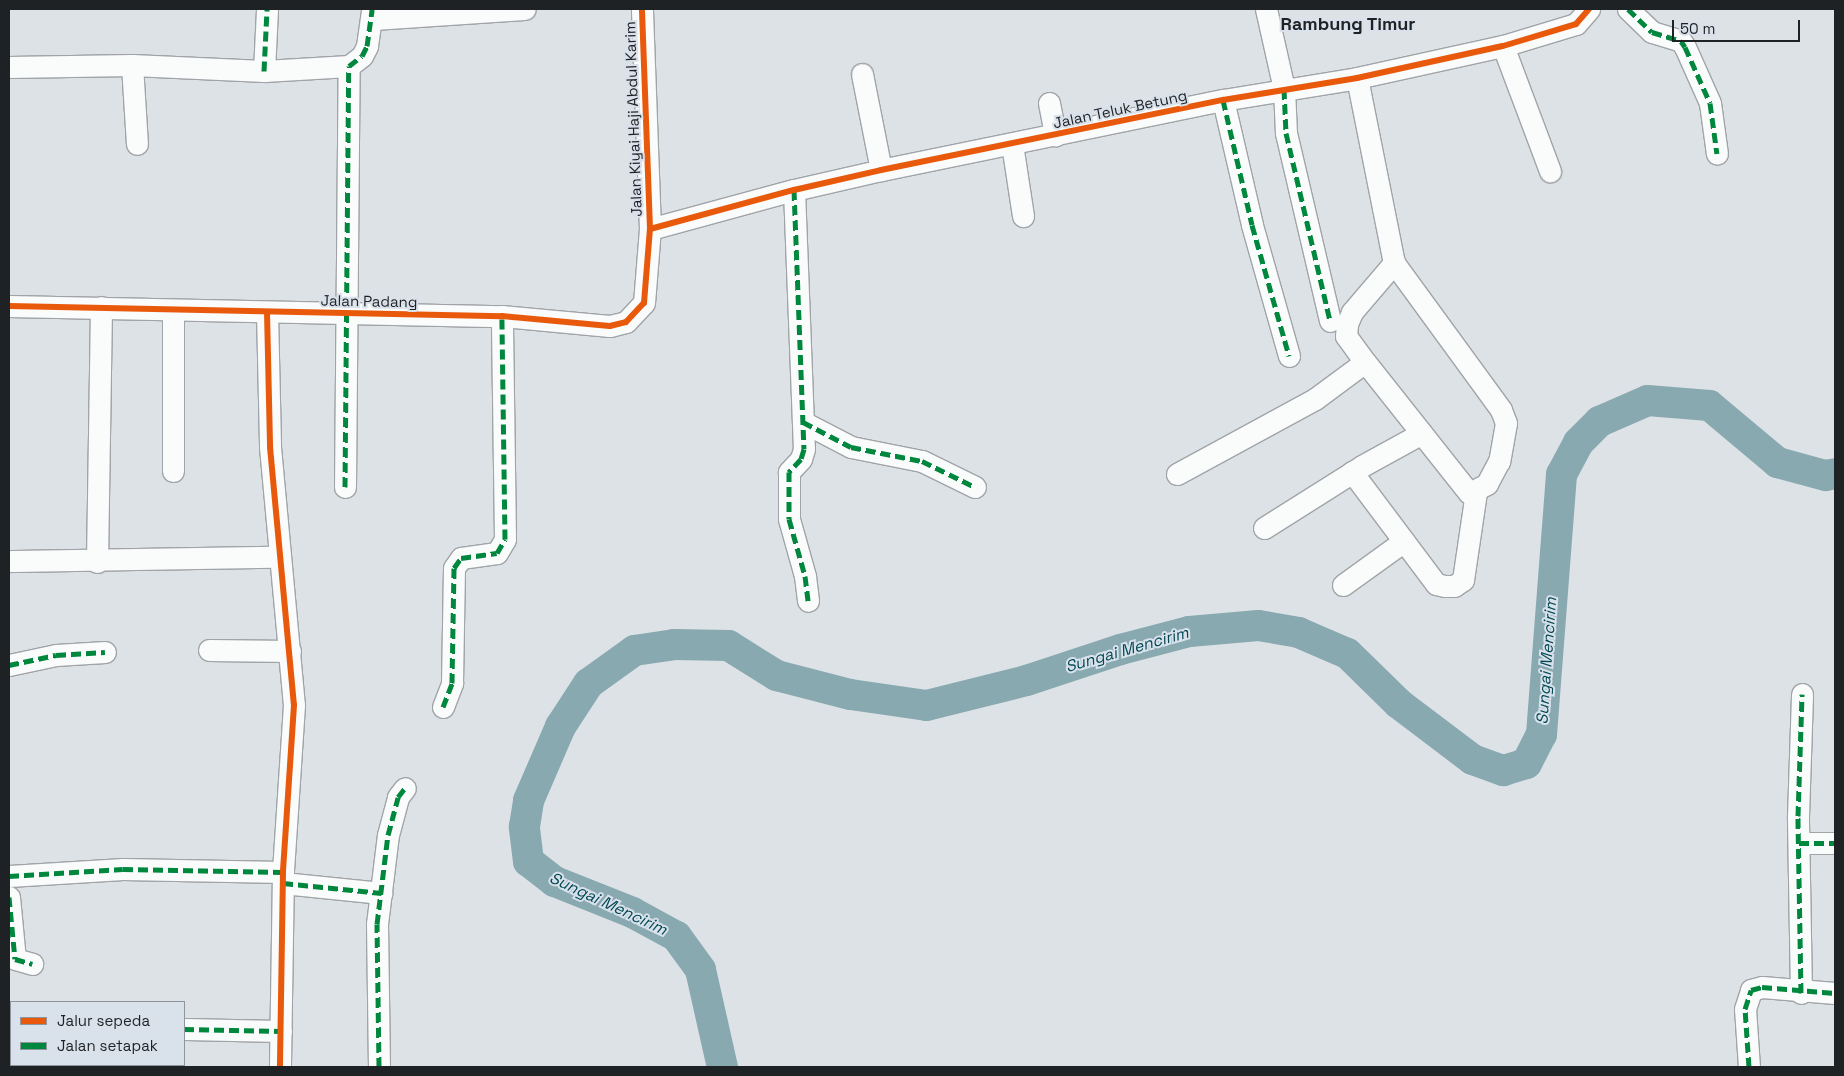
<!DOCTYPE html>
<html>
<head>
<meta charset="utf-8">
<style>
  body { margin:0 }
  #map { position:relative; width:1844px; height:1076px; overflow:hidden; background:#dde2e7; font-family:"Space Grotesk",sans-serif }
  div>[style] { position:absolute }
  .river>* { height:31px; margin:-15.5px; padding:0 15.5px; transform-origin:15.5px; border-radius:15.5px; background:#88a9b0 }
  .roads { filter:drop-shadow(1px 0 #a0a4a8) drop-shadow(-1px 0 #a0a4a8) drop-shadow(0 1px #a0a4a8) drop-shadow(0 -1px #a0a4a8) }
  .street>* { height:21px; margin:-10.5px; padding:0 10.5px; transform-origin:10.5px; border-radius:10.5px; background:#fafbfb }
  .quiet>* { height:5px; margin-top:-2.5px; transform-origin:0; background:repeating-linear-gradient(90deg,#00873e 0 10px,transparent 0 15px) }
  .cycleway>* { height:6px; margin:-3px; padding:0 3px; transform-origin:3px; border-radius:3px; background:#e8590c }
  span { translate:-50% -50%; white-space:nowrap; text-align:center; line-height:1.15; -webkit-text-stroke:4px #d9e1eb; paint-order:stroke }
  .street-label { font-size:15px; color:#1f2225 }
  .water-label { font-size:16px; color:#004953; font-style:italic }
  .quarter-label { font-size:18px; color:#1f2225; font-weight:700 }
  .frame { position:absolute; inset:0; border:10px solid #1f2225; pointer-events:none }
  .legend { position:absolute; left:10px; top:1001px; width:175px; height:65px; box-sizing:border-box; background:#d9e1eb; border:1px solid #8f959c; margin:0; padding:6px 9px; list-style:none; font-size:15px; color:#1f2225 }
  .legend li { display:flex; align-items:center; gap:10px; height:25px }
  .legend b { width:25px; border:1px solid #8f959c }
  .scale { position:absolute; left:1672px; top:20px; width:128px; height:22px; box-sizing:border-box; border:2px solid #1f2225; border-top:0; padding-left:6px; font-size:15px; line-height:18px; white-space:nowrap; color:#1f2225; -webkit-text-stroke:4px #d9e1eb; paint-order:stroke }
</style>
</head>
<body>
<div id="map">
  <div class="river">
    <i style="left:722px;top:1067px;width:100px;rotate:-102.7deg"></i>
    <i style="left:700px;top:969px;width:41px;rotate:-126deg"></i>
    <i style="left:676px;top:936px;width:50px;rotate:-151.4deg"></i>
    <i style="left:632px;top:912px;width:84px;rotate:-158.3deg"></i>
    <i style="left:554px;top:881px;width:33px;rotate:-142deg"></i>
    <i style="left:528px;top:861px;width:35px;rotate:-97deg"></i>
    <i style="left:524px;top:826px;width:26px;rotate:-81deg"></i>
    <i style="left:528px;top:800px;width:81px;rotate:-66.6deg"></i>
    <i style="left:560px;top:726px;width:51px;rotate:-56.9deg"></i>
    <i style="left:588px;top:683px;width:57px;rotate:-35.7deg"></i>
    <i style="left:634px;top:650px;width:40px;rotate:-8.5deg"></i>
    <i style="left:674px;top:644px;width:54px;rotate:1.1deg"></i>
    <i style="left:728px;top:645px;width:57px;rotate:32deg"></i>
    <i style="left:776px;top:675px;width:76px;rotate:14.4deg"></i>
    <i style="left:850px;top:694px;width:77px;rotate:8.2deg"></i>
    <i style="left:926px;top:705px;width:103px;rotate:-14deg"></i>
    <i style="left:1026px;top:680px;width:99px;rotate:-18.3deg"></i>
    <i style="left:1120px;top:649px;width:71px;rotate:-14.6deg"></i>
    <i style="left:1189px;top:631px;width:69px;rotate:-5deg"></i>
    <i style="left:1258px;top:625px;width:41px;rotate:9.9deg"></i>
    <i style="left:1298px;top:632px;width:53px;rotate:23.2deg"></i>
    <i style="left:1347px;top:653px;width:71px;rotate:44.4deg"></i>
    <i style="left:1398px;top:703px;width:93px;rotate:37.1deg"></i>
    <i style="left:1472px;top:759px;width:33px;rotate:20deg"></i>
    <i style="left:1503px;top:770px;width:24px;rotate:-17deg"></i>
    <i style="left:1526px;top:763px;width:33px;rotate:-63deg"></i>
    <i style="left:1541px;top:734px;width:261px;rotate:-85.6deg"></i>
    <i style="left:1561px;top:474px;width:36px;rotate:-62deg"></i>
    <i style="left:1578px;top:442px;width:30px;rotate:-45deg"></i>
    <i style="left:1599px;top:421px;width:52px;rotate:-23.6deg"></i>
    <i style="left:1647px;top:400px;width:62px;rotate:4.6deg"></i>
    <i style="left:1709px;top:405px;width:89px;rotate:40deg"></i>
    <i style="left:1777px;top:462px;width:50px;rotate:15.2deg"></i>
    <i style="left:1825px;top:475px;width:10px;rotate:-11deg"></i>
  </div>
  <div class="roads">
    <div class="street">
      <i style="left:1266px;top:9px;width:82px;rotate:77.3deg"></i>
      <i style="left:1284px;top:89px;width:44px;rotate:87.4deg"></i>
      <i style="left:1286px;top:133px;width:193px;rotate:76.8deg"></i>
      <i style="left:1628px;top:9px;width:33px;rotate:44deg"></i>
      <i style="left:1652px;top:32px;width:30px;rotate:17deg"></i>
      <i style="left:1681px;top:41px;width:7px;rotate:56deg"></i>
      <i style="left:1685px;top:47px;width:61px;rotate:65.9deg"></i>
      <i style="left:1710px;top:103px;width:51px;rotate:82.2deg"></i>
      <i style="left:373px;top:19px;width:152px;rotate:-3.8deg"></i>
      <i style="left:1503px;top:46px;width:134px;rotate:69.4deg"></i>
      <i style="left:132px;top:65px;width:79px;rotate:86.4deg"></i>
      <i style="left:9px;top:67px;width:123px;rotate:-0.9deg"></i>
      <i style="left:132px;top:65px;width:132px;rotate:2.6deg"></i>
      <i style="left:264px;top:71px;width:85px;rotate:-3.4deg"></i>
      <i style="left:264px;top:71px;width:62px;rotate:-87.2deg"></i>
      <i style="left:862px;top:74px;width:98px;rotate:78.8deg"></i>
      <i style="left:1357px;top:78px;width:189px;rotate:78.7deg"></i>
      <i style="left:1394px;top:263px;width:182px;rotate:53.9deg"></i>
      <i style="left:1501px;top:410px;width:14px;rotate:69deg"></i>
      <i style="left:1506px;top:423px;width:39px;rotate:100deg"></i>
      <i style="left:1499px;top:461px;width:26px;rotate:118deg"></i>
      <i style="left:1487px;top:484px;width:20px;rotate:153deg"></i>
      <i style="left:1469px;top:493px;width:167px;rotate:-128.4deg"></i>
      <i style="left:1223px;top:100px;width:128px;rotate:76.9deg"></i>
      <i style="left:1252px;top:225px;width:136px;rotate:74.2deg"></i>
      <i style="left:1049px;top:103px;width:33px;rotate:79deg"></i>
      <i style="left:1012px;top:144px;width:73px;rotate:81.3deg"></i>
      <i style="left:794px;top:190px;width:259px;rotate:87.8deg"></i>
      <i style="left:804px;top:449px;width:10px;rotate:107deg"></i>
      <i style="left:801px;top:459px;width:18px;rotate:133deg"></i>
      <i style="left:789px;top:472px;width:47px;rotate:90deg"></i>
      <i style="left:789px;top:519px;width:59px;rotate:74.3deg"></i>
      <i style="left:805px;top:576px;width:25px;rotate:83deg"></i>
      <i style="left:650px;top:229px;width:149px;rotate:-15.2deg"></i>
      <i style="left:794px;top:190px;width:89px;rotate:-12.9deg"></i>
      <i style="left:881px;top:170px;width:349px;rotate:-11.6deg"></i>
      <i style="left:1223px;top:100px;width:136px;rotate:-9.3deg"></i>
      <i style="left:1357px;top:78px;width:149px;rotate:-12.4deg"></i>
      <i style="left:1503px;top:46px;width:76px;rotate:-16.8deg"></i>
      <i style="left:1576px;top:24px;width:20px;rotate:-49deg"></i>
      <i style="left:9px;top:306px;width:493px;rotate:1.2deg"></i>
      <i style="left:502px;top:316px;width:108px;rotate:5.3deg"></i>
      <i style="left:610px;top:326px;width:16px;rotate:-14deg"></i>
      <i style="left:626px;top:322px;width:26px;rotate:-47deg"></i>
      <i style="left:644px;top:303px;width:74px;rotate:-85.4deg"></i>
      <i style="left:650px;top:229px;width:220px;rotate:-92.1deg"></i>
      <i style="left:267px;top:312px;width:135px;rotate:88.7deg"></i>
      <i style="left:270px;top:447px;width:259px;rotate:84.7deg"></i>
      <i style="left:294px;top:705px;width:167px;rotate:93.8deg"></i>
      <i style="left:283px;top:872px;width:195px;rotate:90.9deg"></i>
      <i style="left:803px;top:422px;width:54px;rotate:27.5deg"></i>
      <i style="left:851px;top:447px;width:72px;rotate:11.2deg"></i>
      <i style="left:922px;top:461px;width:59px;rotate:26.1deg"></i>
      <i style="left:173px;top:471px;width:161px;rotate:-90deg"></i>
      <i style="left:1352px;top:472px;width:140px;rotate:53.1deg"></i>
      <i style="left:1436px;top:584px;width:9px;rotate:13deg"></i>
      <i style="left:1445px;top:586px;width:9px"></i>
      <i style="left:1454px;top:586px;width:11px;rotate:-34deg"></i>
      <i style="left:1463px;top:580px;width:89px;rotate:-81.6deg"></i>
      <i style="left:1177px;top:474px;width:157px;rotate:-28.5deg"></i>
      <i style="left:1315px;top:399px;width:62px;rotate:-36.5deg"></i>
      <i style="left:1365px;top:362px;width:32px;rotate:-126deg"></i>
      <i style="left:1346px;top:336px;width:12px;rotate:-85deg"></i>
      <i style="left:1347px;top:324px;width:13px;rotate:-67deg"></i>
      <i style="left:1352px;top:312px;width:65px;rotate:-49.4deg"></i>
      <i style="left:345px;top:487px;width:421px;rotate:-89.5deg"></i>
      <i style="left:349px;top:66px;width:16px;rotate:-38deg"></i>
      <i style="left:362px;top:56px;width:11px;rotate:-63deg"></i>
      <i style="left:367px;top:46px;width:37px;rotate:-82deg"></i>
      <i style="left:1264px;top:528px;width:116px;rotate:-32.3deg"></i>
      <i style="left:1362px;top:466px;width:68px;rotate:-28.8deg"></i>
      <i style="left:9px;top:561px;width:269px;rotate:-0.9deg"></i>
      <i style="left:97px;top:562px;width:255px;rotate:-89.1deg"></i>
      <i style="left:1343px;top:585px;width:75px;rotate:-35.8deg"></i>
      <i style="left:209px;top:650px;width:81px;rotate:0.7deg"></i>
      <i style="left:9px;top:665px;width:48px;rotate:-12deg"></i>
      <i style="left:56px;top:655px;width:49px;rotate:-3.5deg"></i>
      <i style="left:443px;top:707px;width:26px;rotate:-69deg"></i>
      <i style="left:452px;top:683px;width:115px;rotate:-89deg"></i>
      <i style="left:454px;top:568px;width:12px;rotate:-55deg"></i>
      <i style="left:461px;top:558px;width:36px;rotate:-8deg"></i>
      <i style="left:497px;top:553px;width:16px;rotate:-60deg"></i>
      <i style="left:505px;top:539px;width:223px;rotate:-90.8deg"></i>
      <i style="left:1799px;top:843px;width:36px"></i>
      <i style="left:9px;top:876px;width:114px;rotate:-3.5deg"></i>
      <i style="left:123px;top:869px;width:160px;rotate:1.1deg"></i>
      <i style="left:283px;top:883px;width:99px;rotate:5.8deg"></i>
      <i style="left:9px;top:897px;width:62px;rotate:84.5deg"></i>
      <i style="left:15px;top:959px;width:18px;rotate:16deg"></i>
      <i style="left:1801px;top:993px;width:177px;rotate:-91deg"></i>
      <i style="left:1798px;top:816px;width:122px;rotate:-88.1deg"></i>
      <i style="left:184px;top:1029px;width:97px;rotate:1.2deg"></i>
      <i style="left:379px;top:1067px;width:143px;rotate:-90.8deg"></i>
      <i style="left:377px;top:924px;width:90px;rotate:-83deg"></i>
      <i style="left:388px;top:835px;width:39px;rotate:-75deg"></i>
      <i style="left:398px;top:797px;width:11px;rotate:-52deg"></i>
      <i style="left:1749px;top:1067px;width:58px;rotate:-93.9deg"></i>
      <i style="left:1745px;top:1009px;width:20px;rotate:-72deg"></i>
      <i style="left:1751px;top:990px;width:11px;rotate:-15deg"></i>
      <i style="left:1762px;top:987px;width:73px;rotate:4.7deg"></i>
    </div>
  </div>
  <div class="quiet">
    <i style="left:1628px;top:9px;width:33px;rotate:44deg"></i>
    <i style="left:1652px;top:32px;width:30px;rotate:17deg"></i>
    <i style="left:1681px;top:41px;width:7px;rotate:56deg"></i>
    <i style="left:1685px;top:47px;width:61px;rotate:65.9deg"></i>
    <i style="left:1710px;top:103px;width:51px;rotate:82.2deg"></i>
    <i style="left:264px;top:71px;width:62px;rotate:-87.2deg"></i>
    <i style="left:1284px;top:89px;width:44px;rotate:87.4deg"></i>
    <i style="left:1286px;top:133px;width:193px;rotate:76.8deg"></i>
    <i style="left:1223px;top:100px;width:128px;rotate:76.9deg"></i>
    <i style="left:1252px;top:225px;width:136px;rotate:74.2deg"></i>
    <i style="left:794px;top:190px;width:259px;rotate:87.8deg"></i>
    <i style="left:804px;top:449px;width:10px;rotate:107deg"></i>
    <i style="left:801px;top:459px;width:18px;rotate:133deg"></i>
    <i style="left:789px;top:472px;width:47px;rotate:90deg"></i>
    <i style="left:789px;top:519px;width:59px;rotate:74.3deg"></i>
    <i style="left:805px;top:576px;width:25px;rotate:83deg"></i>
    <i style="left:803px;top:422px;width:54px;rotate:27.5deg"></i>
    <i style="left:851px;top:447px;width:72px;rotate:11.2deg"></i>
    <i style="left:922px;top:461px;width:59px;rotate:26.1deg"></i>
    <i style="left:345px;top:487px;width:421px;rotate:-89.5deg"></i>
    <i style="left:349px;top:66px;width:16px;rotate:-38deg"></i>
    <i style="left:362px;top:56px;width:11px;rotate:-63deg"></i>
    <i style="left:367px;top:46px;width:37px;rotate:-82deg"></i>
    <i style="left:9px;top:665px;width:48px;rotate:-12deg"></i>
    <i style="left:56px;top:655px;width:49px;rotate:-3.5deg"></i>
    <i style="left:443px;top:707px;width:26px;rotate:-69deg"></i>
    <i style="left:452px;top:683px;width:115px;rotate:-89deg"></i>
    <i style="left:454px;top:568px;width:12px;rotate:-55deg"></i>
    <i style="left:461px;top:558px;width:36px;rotate:-8deg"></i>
    <i style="left:497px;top:553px;width:16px;rotate:-60deg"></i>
    <i style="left:505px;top:539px;width:223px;rotate:-90.8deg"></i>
    <i style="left:1799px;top:843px;width:36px"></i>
    <i style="left:9px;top:876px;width:114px;rotate:-3.5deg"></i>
    <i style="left:123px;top:869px;width:160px;rotate:1.1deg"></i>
    <i style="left:283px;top:883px;width:99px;rotate:5.8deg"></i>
    <i style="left:9px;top:897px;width:62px;rotate:84.5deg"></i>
    <i style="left:15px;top:959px;width:18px;rotate:16deg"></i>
    <i style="left:1801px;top:993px;width:177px;rotate:-91deg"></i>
    <i style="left:1798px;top:816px;width:122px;rotate:-88.1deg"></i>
    <i style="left:184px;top:1029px;width:97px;rotate:1.2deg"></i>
    <i style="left:379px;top:1067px;width:143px;rotate:-90.8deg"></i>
    <i style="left:377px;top:924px;width:90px;rotate:-83deg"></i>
    <i style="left:388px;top:835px;width:39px;rotate:-75deg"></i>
    <i style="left:398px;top:797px;width:11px;rotate:-52deg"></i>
    <i style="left:1749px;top:1067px;width:58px;rotate:-93.9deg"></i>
    <i style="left:1745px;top:1009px;width:20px;rotate:-72deg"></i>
    <i style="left:1751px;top:990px;width:11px;rotate:-15deg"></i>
    <i style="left:1762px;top:987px;width:73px;rotate:4.7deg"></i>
  </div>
  <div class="cycleway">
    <i style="left:650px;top:229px;width:149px;rotate:-15.2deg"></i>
    <i style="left:794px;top:190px;width:89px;rotate:-12.9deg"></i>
    <i style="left:881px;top:170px;width:349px;rotate:-11.6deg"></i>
    <i style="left:1223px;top:100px;width:136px;rotate:-9.3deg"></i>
    <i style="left:1357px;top:78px;width:149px;rotate:-12.4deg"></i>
    <i style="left:1503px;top:46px;width:76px;rotate:-16.8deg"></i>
    <i style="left:1576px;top:24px;width:20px;rotate:-49deg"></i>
    <i style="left:9px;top:306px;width:493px;rotate:1.2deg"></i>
    <i style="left:502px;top:316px;width:108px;rotate:5.3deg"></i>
    <i style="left:610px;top:326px;width:16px;rotate:-14deg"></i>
    <i style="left:626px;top:322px;width:26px;rotate:-47deg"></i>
    <i style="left:644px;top:303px;width:74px;rotate:-85.4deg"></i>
    <i style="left:650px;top:229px;width:220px;rotate:-92.1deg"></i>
    <i style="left:267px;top:312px;width:135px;rotate:88.7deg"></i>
    <i style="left:270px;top:447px;width:259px;rotate:84.7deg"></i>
    <i style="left:294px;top:705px;width:167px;rotate:93.8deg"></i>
    <i style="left:283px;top:872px;width:195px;rotate:90.9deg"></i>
  </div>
  <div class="street-label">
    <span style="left:1120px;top:109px;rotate:-12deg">Jalan Teluk Betung</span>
    <span style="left:633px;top:119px;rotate:-92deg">Jalan Kiyai Haji Abdul Karim</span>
    <span style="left:369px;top:301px;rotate:1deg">Jalan Padang</span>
  </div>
  <div class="water-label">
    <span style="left:1127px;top:650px;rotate:-16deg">Sungai Mencirim</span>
    <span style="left:1547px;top:661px;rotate:-86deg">Sungai Mencirim</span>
    <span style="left:608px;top:904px;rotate:25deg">Sungai Mencirim</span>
  </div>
  <div class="quarter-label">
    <span style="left:1348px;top:24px">Rambung Timur</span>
  </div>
  <div class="frame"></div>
  <ul class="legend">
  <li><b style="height:6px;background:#e8590c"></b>Jalur sepeda</li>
  <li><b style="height:6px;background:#00873e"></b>Jalan setapak</li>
  </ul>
  <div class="scale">50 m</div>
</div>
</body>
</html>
